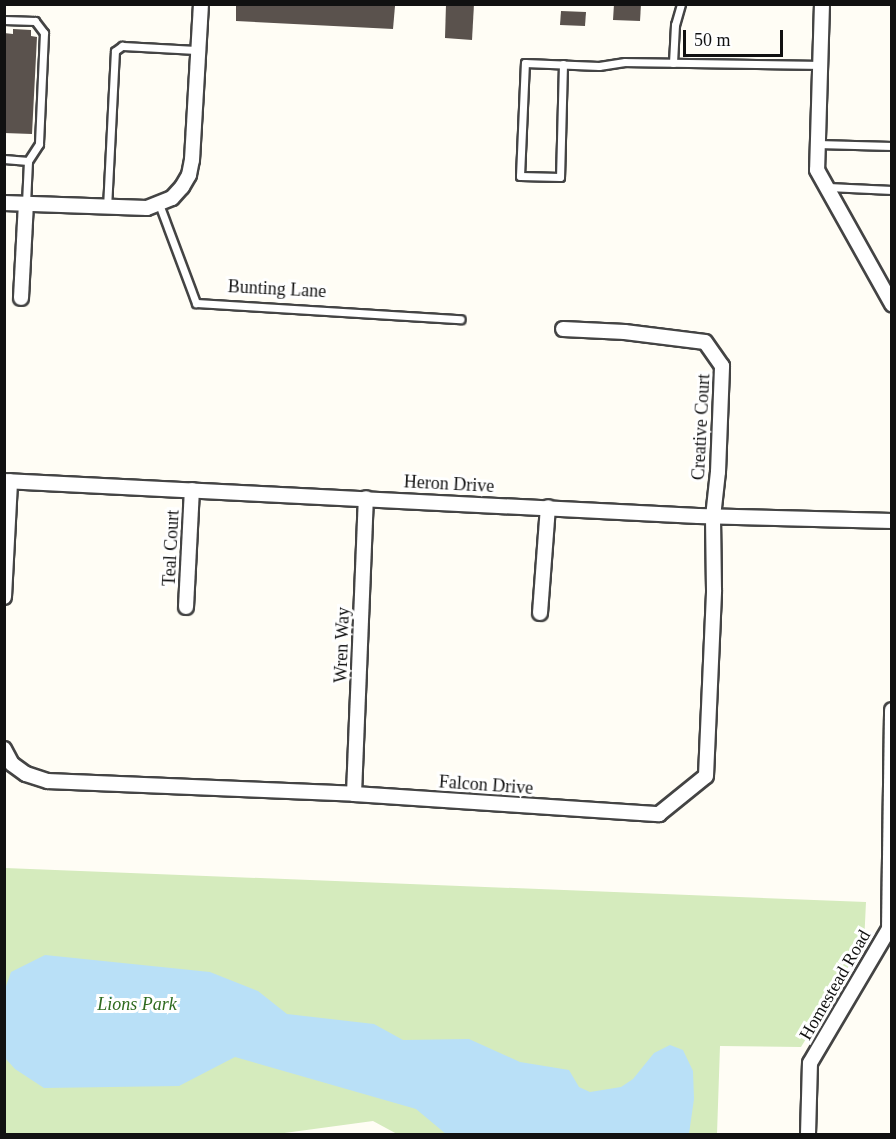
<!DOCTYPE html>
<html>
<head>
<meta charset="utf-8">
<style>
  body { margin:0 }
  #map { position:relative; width:896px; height:1139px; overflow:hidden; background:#fffdf5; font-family:"Times New Roman",serif }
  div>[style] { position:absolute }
  .green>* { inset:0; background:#d5ebbd }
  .water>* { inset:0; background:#b9e0f7 }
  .building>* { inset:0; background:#5a524d }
  .roads { filter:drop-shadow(2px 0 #444) drop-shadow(-2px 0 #444) drop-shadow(0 2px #444) drop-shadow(0 -2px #444) }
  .service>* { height:7px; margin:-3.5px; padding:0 3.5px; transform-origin:3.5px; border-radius:3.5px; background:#fff }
  .minor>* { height:14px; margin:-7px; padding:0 7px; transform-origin:7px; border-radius:7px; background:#fff }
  span { translate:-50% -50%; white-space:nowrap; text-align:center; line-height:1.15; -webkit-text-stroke:6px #fff; paint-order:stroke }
  .street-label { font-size:18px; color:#111 }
  .park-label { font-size:18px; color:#2f6b1f; font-style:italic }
  .frame { position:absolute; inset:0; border:6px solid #111; pointer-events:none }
  .scale { position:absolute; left:683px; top:30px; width:100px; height:27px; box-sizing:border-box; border:3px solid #111; border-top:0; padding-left:8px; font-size:18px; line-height:21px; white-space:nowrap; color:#111; -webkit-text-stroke:4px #fff; paint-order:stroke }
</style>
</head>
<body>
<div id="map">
  <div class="green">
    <i style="clip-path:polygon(5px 868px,866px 902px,864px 944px,801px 1047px,720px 1046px,717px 1134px,397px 1134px,373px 1121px,277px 1134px,5px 1134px)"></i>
  </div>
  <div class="water">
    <i style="clip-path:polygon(45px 955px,210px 972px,258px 991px,287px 1014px,374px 1024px,403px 1040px,469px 1039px,520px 1062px,569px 1070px,579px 1087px,590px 1092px,621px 1087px,633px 1079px,654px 1053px,670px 1045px,683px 1050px,693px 1071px,694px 1099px,689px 1134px,446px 1134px,416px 1109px,235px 1057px,179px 1086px,44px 1088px,15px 1069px,5px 1058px,4px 992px,11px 972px)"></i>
  </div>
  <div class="building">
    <i style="clip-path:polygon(236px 4px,395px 6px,393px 29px,236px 21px)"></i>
    <i style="clip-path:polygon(446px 4px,474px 4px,472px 40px,445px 38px)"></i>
    <i style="clip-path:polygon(614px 4px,641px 4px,640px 21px,613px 20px)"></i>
    <i style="clip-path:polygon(561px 11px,586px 12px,585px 26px,560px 25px)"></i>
    <i style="clip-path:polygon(13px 29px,31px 30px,31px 36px,37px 37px,32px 134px,4px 133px,4px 33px,13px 34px)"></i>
  </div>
  <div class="roads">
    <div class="service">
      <i style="left:4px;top:20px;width:31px;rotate:2deg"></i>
      <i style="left:35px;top:21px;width:15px;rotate:53deg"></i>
      <i style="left:44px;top:33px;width:111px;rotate:92.6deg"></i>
      <i style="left:39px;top:144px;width:20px;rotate:123deg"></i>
      <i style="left:673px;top:63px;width:38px;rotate:-87deg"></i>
      <i style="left:675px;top:25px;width:22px;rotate:-74deg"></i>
      <i style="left:563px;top:64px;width:113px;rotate:91.5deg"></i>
      <i style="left:560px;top:177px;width:40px;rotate:-178.6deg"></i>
      <i style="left:520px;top:176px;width:113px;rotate:-87.5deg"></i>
      <i style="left:525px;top:63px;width:74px;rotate:2.3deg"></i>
      <i style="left:599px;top:66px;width:26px;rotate:-9deg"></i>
      <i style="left:625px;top:62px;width:195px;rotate:0.9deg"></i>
      <i style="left:817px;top:144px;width:75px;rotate:1.5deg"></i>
      <i style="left:4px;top:159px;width:24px;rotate:5deg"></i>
      <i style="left:28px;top:161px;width:43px;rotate:92.7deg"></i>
      <i style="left:828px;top:187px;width:64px;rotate:2.7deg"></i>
      <i style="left:159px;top:204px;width:106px;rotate:69.5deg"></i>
      <i style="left:196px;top:303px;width:265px;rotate:3.5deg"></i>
      <i style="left:107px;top:208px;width:157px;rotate:-87.1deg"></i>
      <i style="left:115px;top:51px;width:9px;rotate:-36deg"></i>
      <i style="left:122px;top:46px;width:75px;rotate:3.1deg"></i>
    </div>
    <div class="minor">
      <i style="left:822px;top:4px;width:166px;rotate:91.7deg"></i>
      <i style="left:817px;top:170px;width:154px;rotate:60.8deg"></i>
      <i style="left:4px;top:203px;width:143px;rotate:2deg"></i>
      <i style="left:147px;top:208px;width:27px;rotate:-22deg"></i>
      <i style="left:172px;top:198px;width:15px;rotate:-48deg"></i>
      <i style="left:182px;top:187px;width:14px;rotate:-60deg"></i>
      <i style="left:189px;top:175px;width:15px;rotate:-79deg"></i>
      <i style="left:192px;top:160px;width:156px;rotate:-86.7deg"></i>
      <i style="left:21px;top:298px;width:94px;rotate:-87deg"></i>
      <i style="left:4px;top:481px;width:695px;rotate:2.89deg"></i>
      <i style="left:698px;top:516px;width:194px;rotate:1.5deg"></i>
      <i style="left:4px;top:597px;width:116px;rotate:-87deg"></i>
      <i style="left:186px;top:607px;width:117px;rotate:-87.1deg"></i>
      <i style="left:540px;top:613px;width:106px;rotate:-85.7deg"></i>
      <i style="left:4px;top:749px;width:17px;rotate:62deg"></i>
      <i style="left:12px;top:764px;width:17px;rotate:36deg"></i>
      <i style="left:26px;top:774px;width:23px;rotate:18deg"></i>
      <i style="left:48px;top:781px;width:306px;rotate:2.4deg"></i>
      <i style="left:354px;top:794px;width:306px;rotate:3.8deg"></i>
      <i style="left:659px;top:814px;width:60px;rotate:-39deg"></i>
      <i style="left:706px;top:776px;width:186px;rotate:-87.5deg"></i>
      <i style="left:714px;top:590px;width:73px;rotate:-90.8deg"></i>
      <i style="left:713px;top:517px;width:45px;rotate:-83.7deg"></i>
      <i style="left:718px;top:472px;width:106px;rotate:-87.8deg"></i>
      <i style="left:722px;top:366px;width:29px;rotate:-125deg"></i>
      <i style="left:705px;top:342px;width:81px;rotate:-172.9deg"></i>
      <i style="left:625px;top:332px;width:62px;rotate:-177.2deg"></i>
      <i style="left:354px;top:794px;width:296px;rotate:-87.7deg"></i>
      <i style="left:808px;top:1134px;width:71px;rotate:-88.4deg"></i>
      <i style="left:810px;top:1063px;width:156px;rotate:-59.5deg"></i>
      <i style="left:889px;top:929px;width:219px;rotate:-89.2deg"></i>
    </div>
  </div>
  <div class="street-label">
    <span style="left:277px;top:289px;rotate:3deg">Bunting Lane</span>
    <span style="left:701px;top:427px;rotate:-87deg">Creative Court</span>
    <span style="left:449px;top:484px;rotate:3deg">Heron Drive</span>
    <span style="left:171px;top:548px;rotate:-87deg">Teal Court</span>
    <span style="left:342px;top:645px;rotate:-88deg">Wren Way</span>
    <span style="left:486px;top:785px;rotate:4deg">Falcon Drive</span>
    <span style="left:835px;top:985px;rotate:-60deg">Homestead Road</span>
  </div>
  <div class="park-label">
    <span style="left:137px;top:1004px">Lions Park</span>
  </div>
  <div class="frame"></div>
  <div class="scale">50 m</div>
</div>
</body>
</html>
